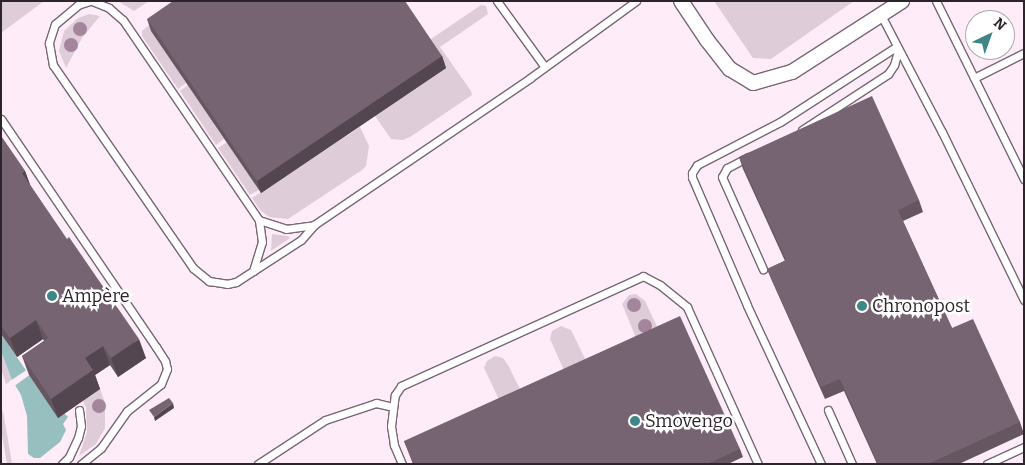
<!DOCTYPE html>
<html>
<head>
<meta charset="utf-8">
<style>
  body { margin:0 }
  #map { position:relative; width:1025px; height:465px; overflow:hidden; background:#feecf9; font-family:Bitter,serif }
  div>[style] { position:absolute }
  .green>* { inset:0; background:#deccd9 }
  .water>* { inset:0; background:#97bfbf }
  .pier>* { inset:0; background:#feecf9 }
  .roads { filter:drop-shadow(1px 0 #796674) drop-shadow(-1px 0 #796674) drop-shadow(0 1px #796674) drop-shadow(0 -1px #796674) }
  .service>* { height:7px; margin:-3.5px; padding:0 3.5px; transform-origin:3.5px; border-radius:3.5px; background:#fff }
  .minor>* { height:14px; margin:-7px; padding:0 7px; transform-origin:7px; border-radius:7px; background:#fff }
  .trees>* { width:14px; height:14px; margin:-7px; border-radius:50%; background:#a3859c }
  .wall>* { inset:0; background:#665662 }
  .shaded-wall>* { inset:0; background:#534650 }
  .building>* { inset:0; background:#776472 }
  .dots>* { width:14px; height:14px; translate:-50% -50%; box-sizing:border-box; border:2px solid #fff; border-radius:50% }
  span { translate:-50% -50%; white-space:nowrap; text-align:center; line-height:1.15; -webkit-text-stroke:5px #fff; paint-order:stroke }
  .poi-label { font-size:18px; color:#2d252b }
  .left { translate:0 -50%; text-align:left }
  .frame { position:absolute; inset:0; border:2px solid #2d252b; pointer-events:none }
  .north { position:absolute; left:965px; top:10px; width:50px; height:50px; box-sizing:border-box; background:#fff; border:1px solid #aba8aa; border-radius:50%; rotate:42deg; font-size:14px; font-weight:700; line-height:20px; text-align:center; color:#2d252b }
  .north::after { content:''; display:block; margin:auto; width:18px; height:22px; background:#3e8687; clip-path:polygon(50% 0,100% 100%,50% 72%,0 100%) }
</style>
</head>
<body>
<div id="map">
  <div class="green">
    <i style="clip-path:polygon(1px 1px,44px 1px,1px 33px)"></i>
    <i style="clip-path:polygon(118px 1px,149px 1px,134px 11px)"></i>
    <i style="clip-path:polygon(714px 1px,854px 1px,771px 59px,753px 58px)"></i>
    <i style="clip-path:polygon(481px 5px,486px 6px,488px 14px,440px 47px,471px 91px,472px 95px,410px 137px,403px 140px,391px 139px,375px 116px,428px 41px)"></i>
    <i style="clip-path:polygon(89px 14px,100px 16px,82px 38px,66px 68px,59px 51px,64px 31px,78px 18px)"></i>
    <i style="clip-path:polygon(149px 25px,186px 83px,178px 89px,142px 36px,142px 31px)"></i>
    <i style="clip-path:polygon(188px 85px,224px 139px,216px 145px,180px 91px)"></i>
    <i style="clip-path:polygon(360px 127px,369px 146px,366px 166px,362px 170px,288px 219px,269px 217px,260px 210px,252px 198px)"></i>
    <i style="clip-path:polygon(227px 142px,259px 190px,250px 195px,218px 148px)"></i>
    <i style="clip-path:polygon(272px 234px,288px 236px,290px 238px,271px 251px)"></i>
    <i style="clip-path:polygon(636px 294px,645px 301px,661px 335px,639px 345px,622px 304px,629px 295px)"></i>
    <i style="clip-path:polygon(561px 326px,571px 330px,589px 367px,567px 377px,550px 339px,552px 331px)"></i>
    <i style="clip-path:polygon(1px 351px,12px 380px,6px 384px,1px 369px)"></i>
    <i style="clip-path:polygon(495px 356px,503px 358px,508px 365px,524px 397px,502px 406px,484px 368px,487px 361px)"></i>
    <i style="clip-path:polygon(100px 389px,105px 403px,105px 428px,96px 444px,79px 456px,87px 432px,86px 407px,83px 401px)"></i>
    <i style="clip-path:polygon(1px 406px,4px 416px,12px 464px,7px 464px,6px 458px,1px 430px)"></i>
  </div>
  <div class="water">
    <i style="clip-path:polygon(1px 334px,58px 417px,64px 413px,68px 417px,63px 424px,66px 430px,60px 442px,40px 458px,34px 458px,28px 454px,27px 416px,21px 395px,12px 380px,1px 351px)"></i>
  </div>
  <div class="pier">
    <i style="clip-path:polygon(28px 369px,31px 374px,13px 387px,10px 381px)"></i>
  </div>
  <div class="roads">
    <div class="service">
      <i style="left:90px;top:1px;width:13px;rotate:162deg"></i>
      <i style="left:78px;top:5px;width:30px;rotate:140deg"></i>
      <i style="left:55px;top:24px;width:20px;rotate:108deg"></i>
      <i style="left:49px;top:43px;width:22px;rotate:80deg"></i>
      <i style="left:53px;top:65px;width:247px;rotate:55.4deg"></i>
      <i style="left:193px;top:268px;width:21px;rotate:39deg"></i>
      <i style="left:209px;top:281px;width:18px;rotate:9deg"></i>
      <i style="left:227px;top:284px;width:9px;rotate:-13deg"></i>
      <i style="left:236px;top:282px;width:77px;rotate:-32.9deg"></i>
      <i style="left:301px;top:240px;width:20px;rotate:-49deg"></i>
      <i style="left:314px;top:225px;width:261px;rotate:-34.2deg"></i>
      <i style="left:530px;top:78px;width:131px;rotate:-36deg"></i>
      <i style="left:92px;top:1px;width:18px;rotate:22deg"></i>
      <i style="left:109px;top:8px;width:18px;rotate:41deg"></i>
      <i style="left:123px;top:20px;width:242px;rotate:55.8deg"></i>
      <i style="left:259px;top:220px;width:28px;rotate:18deg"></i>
      <i style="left:286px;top:229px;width:28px;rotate:-8deg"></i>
      <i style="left:497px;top:1px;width:80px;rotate:54.1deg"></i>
      <i style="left:936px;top:1px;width:199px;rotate:63.7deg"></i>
      <i style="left:881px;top:15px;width:132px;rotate:62.5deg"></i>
      <i style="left:942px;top:132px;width:187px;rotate:64deg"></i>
      <i style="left:974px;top:78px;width:56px;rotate:-26.6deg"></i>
      <i style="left:1px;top:119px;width:276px;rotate:55.8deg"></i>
      <i style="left:156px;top:347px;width:17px;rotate:57deg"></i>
      <i style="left:165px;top:361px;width:8px;rotate:76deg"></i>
      <i style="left:167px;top:369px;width:16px;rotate:112deg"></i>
      <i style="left:161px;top:384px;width:43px;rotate:141.5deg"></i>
      <i style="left:127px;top:411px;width:45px;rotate:125.1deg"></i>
      <i style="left:101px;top:448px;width:26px;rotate:141deg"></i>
      <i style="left:802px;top:130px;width:103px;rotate:-33.1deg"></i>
      <i style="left:888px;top:74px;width:11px;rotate:-56deg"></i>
      <i style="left:894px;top:65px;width:15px;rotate:-74deg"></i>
      <i style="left:748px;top:157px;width:24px;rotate:152deg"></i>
      <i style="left:727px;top:168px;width:10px;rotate:119deg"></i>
      <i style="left:722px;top:177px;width:101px;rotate:66deg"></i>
      <i style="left:253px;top:271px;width:30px;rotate:-73deg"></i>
      <i style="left:262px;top:242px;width:22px;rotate:-98deg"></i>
      <i style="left:828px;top:410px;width:59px;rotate:66deg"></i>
      <i style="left:62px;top:464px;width:10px;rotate:-45deg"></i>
      <i style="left:69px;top:457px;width:21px;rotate:-65deg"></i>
      <i style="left:78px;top:438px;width:12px;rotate:-76deg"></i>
      <i style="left:81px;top:426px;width:16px;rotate:-97deg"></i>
      <i style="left:258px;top:464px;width:80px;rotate:-33.3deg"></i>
      <i style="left:325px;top:420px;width:54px;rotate:-18.4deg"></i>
      <i style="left:376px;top:403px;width:17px;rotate:13deg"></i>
      <i style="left:402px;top:464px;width:21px;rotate:-113deg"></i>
      <i style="left:394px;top:445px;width:19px;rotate:-99deg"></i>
      <i style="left:391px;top:426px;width:31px;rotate:-83deg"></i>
      <i style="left:395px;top:395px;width:11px;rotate:-56deg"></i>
      <i style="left:401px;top:386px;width:266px;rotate:-24.4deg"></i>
      <i style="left:643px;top:276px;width:19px;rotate:28deg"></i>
      <i style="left:660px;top:285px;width:35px;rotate:39deg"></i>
      <i style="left:687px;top:307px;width:172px;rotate:65.7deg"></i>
      <i style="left:821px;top:464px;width:175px;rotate:-115deg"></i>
      <i style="left:747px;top:305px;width:139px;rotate:-113.3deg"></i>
      <i style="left:692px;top:177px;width:4px;rotate:-90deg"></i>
      <i style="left:692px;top:173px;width:9px;rotate:-58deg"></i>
      <i style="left:697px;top:165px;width:93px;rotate:-27.4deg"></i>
      <i style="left:780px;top:122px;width:138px;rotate:-32.9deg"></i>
      <i style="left:987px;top:464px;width:41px;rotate:-24.7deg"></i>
    </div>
    <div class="minor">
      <i style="left:681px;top:1px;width:47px;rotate:56.3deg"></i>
      <i style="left:707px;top:40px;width:37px;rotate:52deg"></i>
      <i style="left:730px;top:69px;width:27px;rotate:31deg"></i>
      <i style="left:753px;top:83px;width:41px;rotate:-15.8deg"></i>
      <i style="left:792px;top:72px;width:131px;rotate:-32.8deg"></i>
    </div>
  </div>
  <div class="trees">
    <i style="left:80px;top:29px"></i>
    <i style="left:71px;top:45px"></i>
    <i style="left:634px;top:305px"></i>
    <i style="left:645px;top:326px"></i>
    <i style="left:99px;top:406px"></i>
  </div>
  <div class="wall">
    <i style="clip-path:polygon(147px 19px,442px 56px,446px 68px,261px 193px,151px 31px)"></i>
    <i style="clip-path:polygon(1px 136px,25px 171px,30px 185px,146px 358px,118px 377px,110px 365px,95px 375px,100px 389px,58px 418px,29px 375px,22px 356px,44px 341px,43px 339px,17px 357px,1px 334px)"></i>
    <i style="clip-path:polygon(739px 157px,919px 200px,923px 212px,903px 221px,952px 328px,1020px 422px,1024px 434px,959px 464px,877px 464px,844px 391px,825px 399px,772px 281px,767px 269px,785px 261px,743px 169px)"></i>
    <i style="clip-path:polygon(404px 441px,740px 449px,743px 457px,728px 464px,413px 464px)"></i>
  </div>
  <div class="shaded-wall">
    <i style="clip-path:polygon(442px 56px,446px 68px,261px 193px,257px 181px)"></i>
    <i style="clip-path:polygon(25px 171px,32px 190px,22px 173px)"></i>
    <i style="clip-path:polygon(36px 320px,43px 339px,17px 357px,10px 338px)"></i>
    <i style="clip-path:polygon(139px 339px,146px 358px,118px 377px,111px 358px)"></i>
    <i style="clip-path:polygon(103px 346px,110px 365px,95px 375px,100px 389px,58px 418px,51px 399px,85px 358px)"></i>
    <i style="clip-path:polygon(173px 403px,174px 408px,155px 421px,154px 417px)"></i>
  </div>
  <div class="building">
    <i style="clip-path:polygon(173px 1px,405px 1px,442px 56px,257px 181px,147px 19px)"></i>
    <i style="clip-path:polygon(872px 96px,919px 200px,898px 210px,952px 328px,973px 319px,1020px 422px,928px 464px,878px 464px,840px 379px,821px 387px,767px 269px,786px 260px,739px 157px)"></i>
    <i style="clip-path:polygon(1px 136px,25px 171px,22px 173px,67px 239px,69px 237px,139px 339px,111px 358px,103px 346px,85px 358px,93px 370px,51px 399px,22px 356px,48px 338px,36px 320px,10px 338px,1px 326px)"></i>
    <i style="clip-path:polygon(680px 316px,740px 449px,707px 464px,414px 464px,404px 441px)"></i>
    <i style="clip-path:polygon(169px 398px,173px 403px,154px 417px,149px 410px)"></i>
  </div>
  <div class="dots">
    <i style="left:52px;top:296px;background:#3e8687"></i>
    <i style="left:862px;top:306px;background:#3e8687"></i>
    <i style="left:635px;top:421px;background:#3e8687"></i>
  </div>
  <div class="poi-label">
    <span class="left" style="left:62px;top:296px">Ampère</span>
    <span class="left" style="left:872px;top:306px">Chronopost</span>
    <span class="left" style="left:645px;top:421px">Smovengo</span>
  </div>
  <div class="frame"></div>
  <div class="north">N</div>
</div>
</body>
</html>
